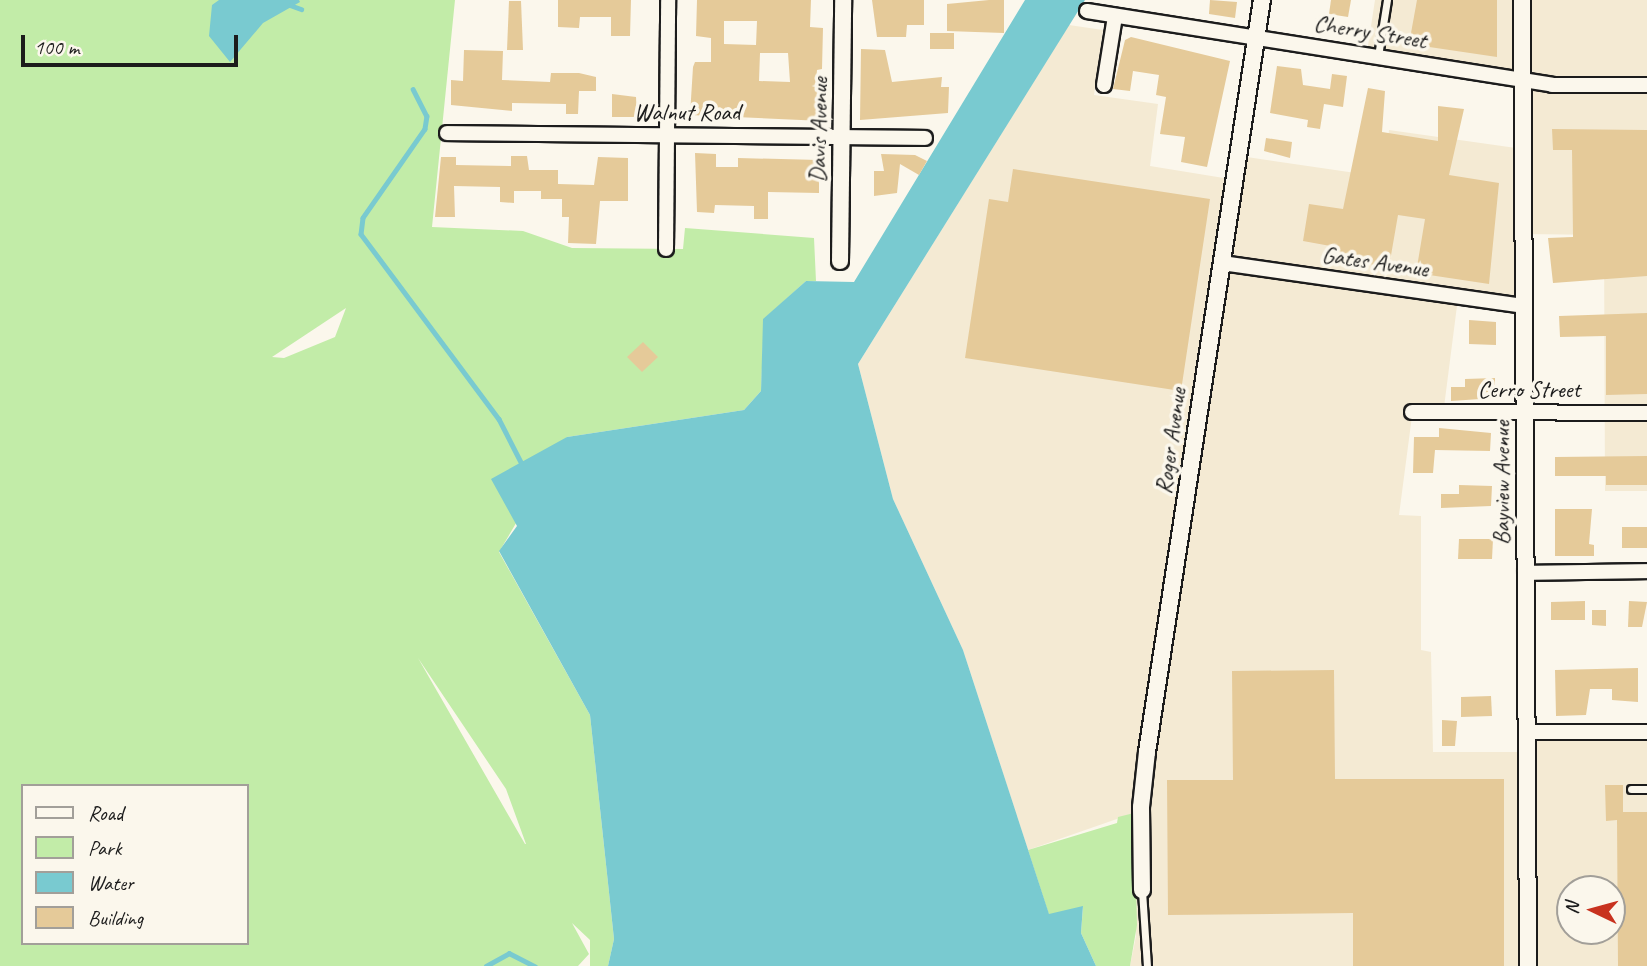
<!DOCTYPE html>
<html>
<head>
<meta charset="utf-8">
<style>
  body { margin:0 }
  #map { position:relative; width:1647px; height:966px; overflow:hidden; background:#fbf7ec; font-family:Caveat,sans-serif }
  div>[style] { position:absolute }
  .built>* { inset:0; background:#f4ead3 }
  .green>* { inset:0; background:#c2eca8 }
  .water>* { inset:0; background:#79cad0 }
  .stream>* { height:4.5px; margin:-2.25px; padding:0 2.25px; transform-origin:2.25px; border-radius:2.25px; background:#79cad0 }
  .building>* { inset:0; background:#e5ca99 }
  .roads { filter:drop-shadow(2px 0 #1c1c1c) drop-shadow(-2px 0 #1c1c1c) drop-shadow(0 2px #1c1c1c) drop-shadow(0 -2px #1c1c1c) }
  .service>* { height:7px; margin:-3.5px; padding:0 3.5px; transform-origin:3.5px; border-radius:3.5px; background:#fbf7ec }
  .minor>* { height:14px; margin:-7px; padding:0 7px; transform-origin:7px; border-radius:7px; background:#fbf7ec }
  .tertiary>* { height:16px; margin:-8px; padding:0 8px; transform-origin:8px; border-radius:8px; background:#fbf7ec }
  span { translate:-50% -50%; white-space:nowrap; text-align:center; line-height:1.15; -webkit-text-stroke:7px #fbf7ec; paint-order:stroke }
  .street-label { font-size:24px; color:#1c1c1c }
  .legend { position:absolute; left:21px; top:784px; width:228px; height:161px; box-sizing:border-box; background:#fbf7ec; border:2px solid #a29f99; margin:0; padding:9px 12px; list-style:none; font-size:21px; color:#1c1c1c }
  .legend li { display:flex; align-items:center; gap:14px; height:35px }
  .legend b { width:35px; border:2px solid #a29f99 }
  .north { position:absolute; left:1556px; top:875px; width:70px; height:70px; box-sizing:border-box; background:#fbf7ec; border:2px solid #a29f99; border-radius:50%; rotate:275deg; font-size:19px; font-weight:700; line-height:28px; text-align:center; color:#1c1c1c }
  .north::after { content:''; display:block; margin:auto; width:24px; height:32px; background:#c8321e; clip-path:polygon(50% 0,100% 100%,50% 72%,0 100%) }
  .scale { position:absolute; left:21px; top:35px; width:217px; height:32px; box-sizing:border-box; border:4px solid #1c1c1c; border-top:0; padding-left:9px; font-size:21px; line-height:24px; white-space:nowrap; color:#1c1c1c; -webkit-text-stroke:5px #fbf7ec; paint-order:stroke }
</style>
</head>
<body>
<div id="map">
  <div class="built">
    <i style="clip-path:polygon(evenodd,1375px 0,1647px 0,1647px 491px,1605px 491px,1604px 235px,1524px 234px,1525px 308px,1458px 298px,1443px 415px,1412px 416px,1399px 515px,1421px 516px,1421px 650px,1431px 652px,1433px 752px,1527px 752px,1528px 735px,1647px 734px,1647px 966px,1130px 966px,1136px 936px,1134px 813px,1028px 850px,963px 650px,893px 499px,858px 364px,1069px 25px,1103px 30px,1094px 95px,1158px 104px,1150px 166px,1236px 180px,1240px 156px,1383px 177px,1389px 130px,1523px 149px,1523px 76px,1367px 52px,1375px 0,1570px 889px,1612px 889px,1612px 931px,1570px 931px,1570px 889px)"></i>
  </div>
  <div class="green">
    <i style="clip-path:polygon(evenodd,0 0,455px 0,432px 227px,523px 231px,572px 248px,683px 249px,685px 228px,814px 238px,816px 281px,806px 281px,764px 319px,761px 391px,744px 410px,567px 437px,499px 552px,590px 715px,614px 939px,608px 966px,590px 966px,590px 940px,572px 923px,589px 954px,578px 966px,0 966px,0 0,346px 308px,335px 337px,284px 358px,272px 357px,346px 308px,0 0,418px 658px,506px 789px,526px 844px,525px 844px,418px 658px,0 0,23px 786px,247px 786px,247px 943px,23px 943px,23px 786px)"></i>
    <i style="clip-path:polygon(1134px 813px,1137px 925px,1130px 966px,1096px 966px,1081px 933px,1083px 907px,1049px 915px,1028px 850px,1117px 823px,1118px 817px)"></i>
  </div>
  <div class="water">
    <i style="clip-path:polygon(219px 0,299px 0,300px 2px,263px 23px,230px 62px,209px 36px,212px 5px)"></i>
    <i style="clip-path:polygon(1025px 0,1085px 0,858px 364px,893px 499px,963px 650px,1049px 914px,1083px 906px,1081px 933px,1096px 966px,608px 966px,614px 939px,590px 715px,499px 551px,517px 526px,491px 479px,567px 437px,744px 410px,761px 391px,763px 319px,806px 281px,854px 282px)"></i>
  </div>
  <div class="stream">
    <i style="left:290px;top:5px;width:12px;rotate:20deg"></i>
    <i style="left:413px;top:89px;width:30px;rotate:63deg"></i>
    <i style="left:427px;top:116px;width:13px;rotate:99deg"></i>
    <i style="left:425px;top:129px;width:108px;rotate:124.9deg"></i>
    <i style="left:363px;top:218px;width:16px;rotate:97deg"></i>
    <i style="left:361px;top:234px;width:231px;rotate:53.3deg"></i>
    <i style="left:499px;top:419px;width:48px;rotate:62.9deg"></i>
    <i style="left:486px;top:966px;width:26px;rotate:-29deg"></i>
    <i style="left:509px;top:953px;width:29px;rotate:27deg"></i>
  </div>
  <div class="building">
    <i style="clip-path:polygon(558px 0,631px 0,630px 36px,611px 36px,611px 17px,580px 17px,579px 28px,558px 27px)"></i>
    <i style="clip-path:polygon(evenodd,697px 0,811px 0,810px 27px,823px 28px,822px 69px,817px 70px,815px 91px,824px 92px,823px 121px,690px 115px,693px 67px,695px 62px,711px 62px,711px 38px,696px 36px,697px 0,724px 21px,757px 21px,756px 45px,724px 44px,724px 21px,697px 0,760px 53px,788px 53px,790px 82px,759px 81px,760px 53px)"></i>
    <i style="clip-path:polygon(872px 0,924px 0,924px 25px,907px 25px,906px 37px,877px 37px)"></i>
    <i style="clip-path:polygon(989px 0,1004px 0,1004px 33px,947px 31px,947px 4px)"></i>
    <i style="clip-path:polygon(1210px 0,1237px 2px,1235px 18px,1209px 14px)"></i>
    <i style="clip-path:polygon(1331px 0,1351px 0,1348px 17px,1329px 14px)"></i>
    <i style="clip-path:polygon(1417px 0,1497px 0,1497px 57px,1409px 44px)"></i>
    <i style="clip-path:polygon(509px 1px,521px 1px,523px 50px,507px 50px)"></i>
    <i style="clip-path:polygon(930px 33px,954px 33px,954px 49px,930px 49px)"></i>
    <i style="clip-path:polygon(1131px 37px,1230px 61px,1207px 167px,1181px 162px,1185px 137px,1160px 134px,1166px 97px,1156px 95px,1159px 75px,1133px 71px,1130px 91px,1113px 89px,1125px 40px)"></i>
    <i style="clip-path:polygon(861px 49px,885px 50px,892px 82px,942px 77px,941px 87px,949px 87px,948px 113px,860px 120px)"></i>
    <i style="clip-path:polygon(464px 50px,503px 51px,502px 80px,550px 82px,551px 73px,579px 73px,596px 77px,596px 91px,579px 91px,578px 114px,566px 114px,566px 104px,512px 103px,512px 111px,451px 105px,451px 80px,463px 81px)"></i>
    <i style="clip-path:polygon(1277px 66px,1301px 69px,1303px 85px,1330px 89px,1332px 74px,1347px 76px,1343px 107px,1324px 104px,1320px 129px,1307px 127px,1308px 120px,1270px 113px)"></i>
    <i style="clip-path:polygon(1368px 88px,1385px 91px,1382px 132px,1438px 141px,1438px 106px,1464px 109px,1449px 175px,1499px 183px,1489px 284px,1416px 273px,1425px 219px,1398px 215px,1389px 267px,1334px 259px,1336px 247px,1303px 241px,1309px 204px,1343px 209px)"></i>
    <i style="clip-path:polygon(612px 94px,636px 97px,637px 117px,612px 117px)"></i>
    <i style="clip-path:polygon(1552px 129px,1647px 130px,1647px 276px,1553px 283px,1548px 238px,1573px 237px,1572px 150px,1553px 150px)"></i>
    <i style="clip-path:polygon(1266px 138px,1292px 142px,1290px 158px,1264px 151px)"></i>
    <i style="clip-path:polygon(695px 153px,716px 154px,716px 167px,738px 167px,738px 158px,819px 160px,819px 193px,768px 192px,768px 219px,754px 219px,754px 206px,715px 205px,714px 213px,697px 212px)"></i>
    <i style="clip-path:polygon(881px 154px,915px 155px,927px 161px,919px 175px,900px 164px,897px 193px,874px 196px,874px 171px,884px 171px)"></i>
    <i style="clip-path:polygon(511px 156px,527px 156px,529px 170px,558px 170px,558px 184px,594px 185px,598px 157px,628px 158px,628px 201px,600px 201px,596px 244px,568px 243px,569px 217px,562px 217px,562px 199px,541px 199px,541px 191px,514px 191px,514px 203px,500px 202px,500px 187px,454px 186px,455px 217px,435px 217px,441px 157px,456px 157px,456px 165px,511px 166px)"></i>
    <i style="clip-path:polygon(1013px 169px,1210px 199px,1181px 391px,965px 358px,989px 199px,1008px 202px)"></i>
    <i style="clip-path:polygon(1647px 313px,1647px 394px,1606px 395px,1606px 336px,1560px 337px,1559px 316px)"></i>
    <i style="clip-path:polygon(1469px 320px,1496px 322px,1496px 345px,1469px 344px)"></i>
    <i style="clip-path:polygon(643px 342px,658px 357px,642px 372px,627px 357px)"></i>
    <i style="clip-path:polygon(1495px 378px,1495px 398px,1451px 401px,1451px 387px,1465px 387px,1465px 379px)"></i>
    <i style="clip-path:polygon(1439px 428px,1491px 433px,1490px 451px,1435px 450px,1433px 473px,1413px 473px,1414px 437px,1439px 437px)"></i>
    <i style="clip-path:polygon(1647px 456px,1647px 485px,1606px 485px,1606px 476px,1555px 476px,1555px 457px)"></i>
    <i style="clip-path:polygon(1459px 485px,1492px 486px,1491px 506px,1441px 508px,1441px 494px,1459px 494px)"></i>
    <i style="clip-path:polygon(1555px 509px,1592px 509px,1589px 544px,1594px 545px,1594px 556px,1555px 556px)"></i>
    <i style="clip-path:polygon(1622px 527px,1647px 527px,1647px 548px,1622px 548px)"></i>
    <i style="clip-path:polygon(1459px 539px,1493px 539px,1492px 559px,1458px 559px)"></i>
    <i style="clip-path:polygon(1585px 601px,1585px 620px,1551px 620px,1551px 602px)"></i>
    <i style="clip-path:polygon(1629px 601px,1647px 602px,1642px 627px,1628px 627px)"></i>
    <i style="clip-path:polygon(1592px 610px,1606px 610px,1606px 626px,1592px 625px)"></i>
    <i style="clip-path:polygon(1638px 668px,1638px 702px,1612px 700px,1612px 689px,1590px 689px,1586px 715px,1556px 716px,1555px 670px)"></i>
    <i style="clip-path:polygon(1334px 670px,1335px 779px,1504px 779px,1504px 966px,1353px 966px,1353px 913px,1168px 915px,1167px 780px,1233px 780px,1232px 671px)"></i>
    <i style="clip-path:polygon(1491px 696px,1492px 716px,1461px 717px,1461px 697px)"></i>
    <i style="clip-path:polygon(1442px 720px,1457px 721px,1455px 746px,1442px 746px)"></i>
    <i style="clip-path:polygon(1605px 785px,1623px 785px,1623px 812px,1647px 812px,1647px 966px,1618px 966px,1617px 820px,1606px 821px)"></i>
  </div>
  <div class="roads">
    <div class="service">
      <i style="left:1378px;top:56px;width:57px;rotate:-80.9deg"></i>
      <i style="left:1631px;top:789px;width:16px"></i>
      <i style="left:1142px;top:891px;width:75px;rotate:86.2deg"></i>
    </div>
    <div class="minor">
      <i style="left:1087px;top:11px;width:471px;rotate:9deg"></i>
      <i style="left:1552px;top:85px;width:95px"></i>
      <i style="left:1104px;top:85px;width:70px;rotate:-80.9deg"></i>
      <i style="left:447px;top:133px;width:478px;rotate:0.6deg"></i>
      <i style="left:666px;top:249px;width:249px;rotate:-89.5deg"></i>
      <i style="left:1222px;top:263px;width:304px;rotate:8.1deg"></i>
      <i style="left:1412px;top:412px;width:235px;rotate:0.2deg"></i>
      <i style="left:1525px;top:573px;width:122px;rotate:-0.9deg"></i>
      <i style="left:1527px;top:732px;width:120px"></i>
    </div>
    <div class="tertiary">
      <i style="left:1522px;top:0;width:966px;rotate:89.64deg"></i>
      <i style="left:840px;top:261px;width:261px;rotate:-89.3deg"></i>
      <i style="left:1142px;top:890px;width:83px;rotate:-90.7deg"></i>
      <i style="left:1141px;top:807px;width:55px;rotate:-83.8deg"></i>
      <i style="left:1147px;top:752px;width:761px;rotate:-81.31deg"></i>
    </div>
  </div>
  <div class="street-label">
    <span style="left:1370px;top:32px;rotate:9deg">Cherry Street</span>
    <span style="left:687px;top:113px">Walnut Road</span>
    <span style="left:819px;top:130px;rotate:-89deg">Davis Avenue</span>
    <span style="left:1375px;top:262px;rotate:8deg">Gates Avenue</span>
    <span style="left:1529px;top:390px">Cerro Street</span>
    <span style="left:1171px;top:441px;rotate:-82deg">Roger Avenue</span>
    <span style="left:1502px;top:483px;rotate:-90deg">Bayview Avenue</span>
  </div>
  <ul class="legend">
  <li><b style="height:9px;background:#fbf7ec"></b>Road</li>
  <li><b style="height:19px;background:#c2eca8"></b>Park</li>
  <li><b style="height:19px;background:#79cad0"></b>Water</li>
  <li><b style="height:19px;background:#e5ca99"></b>Building</li>
  </ul>
  <div class="north">N</div>
  <div class="scale">100 m</div>
</div>
</body>
</html>
